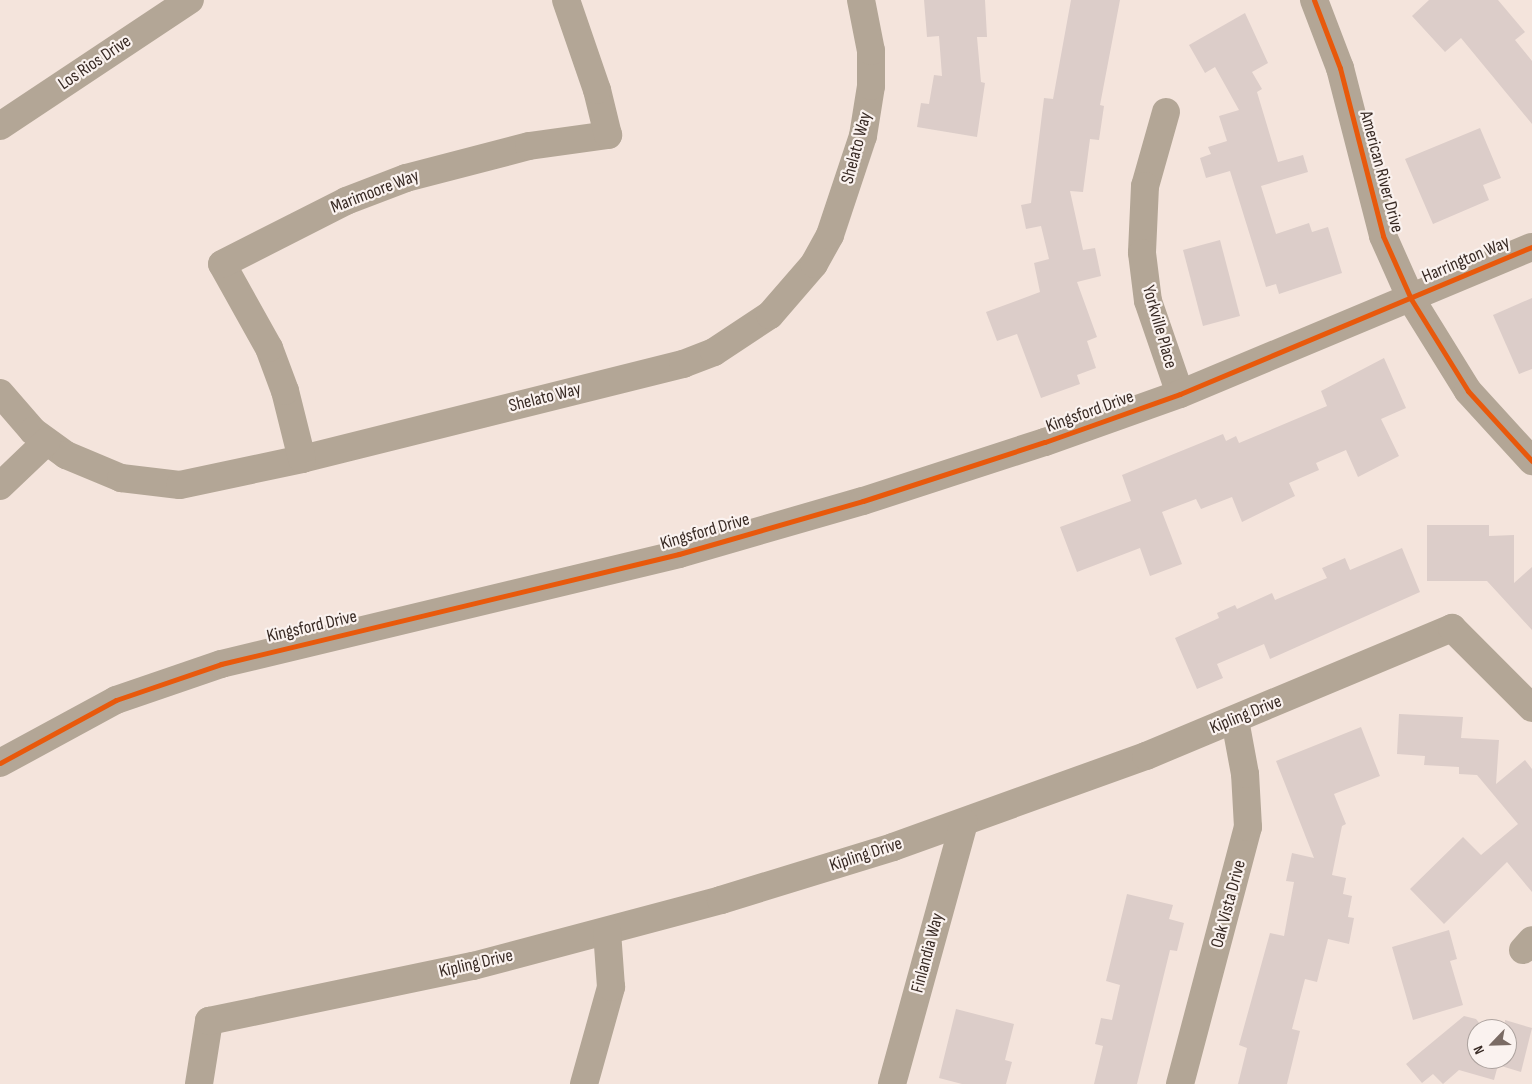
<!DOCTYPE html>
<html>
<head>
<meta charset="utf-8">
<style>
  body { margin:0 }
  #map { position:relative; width:1532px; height:1084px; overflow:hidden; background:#f4e4dc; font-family:"Sofia Sans Condensed",sans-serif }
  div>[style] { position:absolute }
  .building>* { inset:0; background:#dccdc9 }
  .minor>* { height:28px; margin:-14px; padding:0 14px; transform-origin:14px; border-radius:14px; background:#b3a696 }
  .cycleway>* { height:5px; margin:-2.5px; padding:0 2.5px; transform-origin:2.5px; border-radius:2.5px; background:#e8590c }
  span { translate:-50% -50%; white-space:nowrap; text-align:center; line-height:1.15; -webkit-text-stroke:4.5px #faf2ef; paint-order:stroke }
  .street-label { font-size:18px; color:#382a24 }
  .north { position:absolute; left:1467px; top:1019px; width:50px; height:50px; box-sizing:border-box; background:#faf2ef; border:1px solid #aca29e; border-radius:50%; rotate:246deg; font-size:14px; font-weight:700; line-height:20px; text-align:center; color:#382a24 }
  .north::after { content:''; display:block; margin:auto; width:18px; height:22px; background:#7a6b64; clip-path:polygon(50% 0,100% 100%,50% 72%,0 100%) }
</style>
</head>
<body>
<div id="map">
  <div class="building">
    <i style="clip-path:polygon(924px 0,985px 0,987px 37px,977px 37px,981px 82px,985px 83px,977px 137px,917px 127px,921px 103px,929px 104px,934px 75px,942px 76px,939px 36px,927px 37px)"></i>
    <i style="clip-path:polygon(1071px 0,1120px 0,1100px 105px,1104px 106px,1099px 140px,1090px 139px,1083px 192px,1070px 191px,1083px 250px,1095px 248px,1101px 276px,1077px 282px,1097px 337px,1087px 341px,1096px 368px,1077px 375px,1080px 384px,1041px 398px,1017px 334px,997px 341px,986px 312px,1040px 292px,1034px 263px,1049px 259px,1041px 226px,1026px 229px,1021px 205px,1031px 203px,1044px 98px,1053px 99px)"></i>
    <i style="clip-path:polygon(1429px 0,1498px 0,1525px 32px,1515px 40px,1532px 61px,1532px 124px,1461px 38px,1445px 52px,1412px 16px)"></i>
    <i style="clip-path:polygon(1245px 13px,1268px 63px,1252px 72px,1262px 89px,1257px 92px,1278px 162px,1303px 155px,1308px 172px,1261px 186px,1276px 234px,1309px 223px,1312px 232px,1328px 227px,1342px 273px,1279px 294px,1276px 284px,1266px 287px,1230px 171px,1206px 178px,1200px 158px,1211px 154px,1208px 147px,1227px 141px,1219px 116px,1239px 110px,1215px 67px,1205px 73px,1189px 45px)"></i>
    <i style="clip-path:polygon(1480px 128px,1501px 178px,1483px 185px,1489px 200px,1433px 224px,1405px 159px)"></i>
    <i style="clip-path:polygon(1220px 240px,1240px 316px,1203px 326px,1183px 250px)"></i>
    <i style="clip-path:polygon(1532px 298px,1532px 369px,1519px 374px,1493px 315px)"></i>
    <i style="clip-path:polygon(1384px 358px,1406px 408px,1381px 419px,1399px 456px,1358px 477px,1346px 450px,1316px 463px,1319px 470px,1289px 483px,1295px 496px,1242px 522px,1232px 497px,1201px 509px,1196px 499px,1162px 512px,1182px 564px,1150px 576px,1140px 548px,1077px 572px,1060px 527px,1131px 501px,1122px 475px,1223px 434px,1226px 441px,1236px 436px,1239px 443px,1327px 406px,1321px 391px)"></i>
    <i style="clip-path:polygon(1427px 525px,1489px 525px,1489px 536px,1514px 535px,1514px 583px,1532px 567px,1532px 630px,1487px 581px,1427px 581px)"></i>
    <i style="clip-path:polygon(1402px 548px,1420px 592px,1270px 659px,1264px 644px,1217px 664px,1223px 678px,1197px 689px,1175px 638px,1219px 618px,1217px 613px,1235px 605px,1237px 609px,1272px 593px,1275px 600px,1327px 578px,1322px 568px,1345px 558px,1350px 570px)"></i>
    <i style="clip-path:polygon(1399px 714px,1463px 717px,1461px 738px,1499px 740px,1496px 784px,1525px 760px,1532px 769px,1532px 892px,1507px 862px,1444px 924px,1410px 889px,1463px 837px,1481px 855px,1518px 824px,1477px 775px,1459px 774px,1459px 767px,1424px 765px,1425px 756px,1397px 754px)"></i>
    <i style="clip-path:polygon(1361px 727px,1380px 776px,1334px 794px,1346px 824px,1342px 826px,1332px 875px,1346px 878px,1343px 894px,1352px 896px,1348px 917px,1354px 918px,1349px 944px,1328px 939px,1317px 982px,1305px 979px,1292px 1029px,1300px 1031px,1287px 1084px,1238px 1084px,1247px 1048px,1239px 1045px,1270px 933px,1284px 936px,1294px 882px,1286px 881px,1292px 853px,1314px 858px,1276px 761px)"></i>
    <i style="clip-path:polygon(1127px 894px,1173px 905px,1169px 919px,1184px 923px,1177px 951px,1170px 950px,1137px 1084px,1094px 1084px,1103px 1046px,1095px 1044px,1101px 1018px,1112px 1020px,1120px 985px,1106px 981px)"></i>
    <i style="clip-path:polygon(1449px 930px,1457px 959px,1450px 961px,1463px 1005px,1413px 1020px,1392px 947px)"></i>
    <i style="clip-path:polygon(956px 1009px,1014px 1024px,1005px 1060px,1012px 1062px,1006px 1084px,962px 1084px,939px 1078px)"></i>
    <i style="clip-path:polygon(1464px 1016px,1476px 1019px,1484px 1029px,1477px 1029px,1477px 1059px,1507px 1059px,1505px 1020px,1532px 1028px,1521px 1072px,1498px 1065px,1494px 1080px,1459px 1070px,1443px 1084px,1433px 1074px,1422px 1083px,1406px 1064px)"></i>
  </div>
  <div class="minor">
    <i style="left:1314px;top:0;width:73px;rotate:69.1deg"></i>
    <i style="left:1340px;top:68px;width:173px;rotate:75.6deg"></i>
    <i style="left:1383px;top:236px;width:69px;rotate:66deg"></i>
    <i style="left:1411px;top:299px;width:108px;rotate:58.2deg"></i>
    <i style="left:1468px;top:391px;width:95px;rotate:47.6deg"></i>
    <i style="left:1166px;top:112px;width:77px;rotate:105.8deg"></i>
    <i style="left:1145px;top:186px;width:67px;rotate:92.6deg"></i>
    <i style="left:1142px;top:253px;width:48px;rotate:82.9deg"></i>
    <i style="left:1148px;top:301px;width:98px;rotate:71deg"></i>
    <i style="left:0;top:126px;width:228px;rotate:-33.6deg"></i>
    <i style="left:0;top:393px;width:50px;rotate:49deg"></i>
    <i style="left:33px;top:431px;width:41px;rotate:36deg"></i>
    <i style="left:66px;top:455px;width:60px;rotate:22.7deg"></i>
    <i style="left:121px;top:478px;width:59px;rotate:6.8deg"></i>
    <i style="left:180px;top:485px;width:125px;rotate:-12deg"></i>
    <i style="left:302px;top:459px;width:393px;rotate:-14deg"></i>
    <i style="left:683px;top:364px;width:33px;rotate:-21deg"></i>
    <i style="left:714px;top:352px;width:67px;rotate:-33.5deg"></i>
    <i style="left:770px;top:315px;width:67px;rotate:-49.2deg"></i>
    <i style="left:814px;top:264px;width:33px;rotate:-61deg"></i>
    <i style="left:830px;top:235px;width:104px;rotate:-71.6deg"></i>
    <i style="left:863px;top:136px;width:51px;rotate:-80.9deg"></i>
    <i style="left:871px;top:86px;width:35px;rotate:-90deg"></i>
    <i style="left:871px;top:51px;width:52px;rotate:-101.1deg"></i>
    <i style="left:302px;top:459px;width:70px;rotate:-104deg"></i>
    <i style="left:285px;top:391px;width:46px;rotate:-110.4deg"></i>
    <i style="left:269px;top:348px;width:96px;rotate:-119.2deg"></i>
    <i style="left:222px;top:264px;width:139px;rotate:-26.9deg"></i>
    <i style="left:346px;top:201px;width:64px;rotate:-21deg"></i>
    <i style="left:406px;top:178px;width:127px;rotate:-14.6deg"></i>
    <i style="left:529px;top:146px;width:80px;rotate:-7.9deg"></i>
    <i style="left:608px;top:135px;width:46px;rotate:-103.7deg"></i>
    <i style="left:597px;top:90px;width:95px;rotate:-109deg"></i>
    <i style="left:0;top:486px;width:64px;rotate:-43.7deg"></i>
    <i style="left:0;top:763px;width:132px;rotate:-28.5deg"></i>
    <i style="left:116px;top:700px;width:111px;rotate:-18.9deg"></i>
    <i style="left:221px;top:664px;width:471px;rotate:-13.5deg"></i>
    <i style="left:679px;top:554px;width:191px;rotate:-16.1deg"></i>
    <i style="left:863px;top:501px;width:191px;rotate:-18deg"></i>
    <i style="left:1045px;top:442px;width:143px;rotate:-19.6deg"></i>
    <i style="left:1180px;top:394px;width:381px;rotate:-22.7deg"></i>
    <i style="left:1523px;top:950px;width:13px;rotate:-48deg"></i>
    <i style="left:199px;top:1084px;width:64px;rotate:-81deg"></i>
    <i style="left:209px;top:1021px;width:270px;rotate:-11.8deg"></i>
    <i style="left:473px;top:966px;width:257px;rotate:-14.9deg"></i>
    <i style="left:721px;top:900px;width:180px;rotate:-17.1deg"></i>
    <i style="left:893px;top:847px;width:269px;rotate:-19.8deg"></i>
    <i style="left:1146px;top:756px;width:332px;rotate:-22.7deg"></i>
    <i style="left:1452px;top:628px;width:113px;rotate:45deg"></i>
    <i style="left:584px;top:1084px;width:101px;rotate:-74.4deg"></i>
    <i style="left:611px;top:987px;width:56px;rotate:-94.1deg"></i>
    <i style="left:892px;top:1084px;width:271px;rotate:-74.6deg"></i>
    <i style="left:1180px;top:1084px;width:266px;rotate:-75.2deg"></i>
    <i style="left:1248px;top:827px;width:53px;rotate:-93.2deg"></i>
    <i style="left:1245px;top:774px;width:55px;rotate:-100.5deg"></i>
  </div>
  <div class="cycleway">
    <i style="left:1314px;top:0;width:73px;rotate:69.1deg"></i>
    <i style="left:1340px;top:68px;width:173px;rotate:75.6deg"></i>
    <i style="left:1383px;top:236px;width:69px;rotate:66deg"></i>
    <i style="left:1411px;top:299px;width:108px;rotate:58.2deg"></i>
    <i style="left:1468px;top:391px;width:95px;rotate:47.6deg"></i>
    <i style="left:0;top:763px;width:132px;rotate:-28.5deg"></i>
    <i style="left:116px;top:700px;width:111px;rotate:-18.9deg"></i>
    <i style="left:221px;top:664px;width:471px;rotate:-13.5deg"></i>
    <i style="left:679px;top:554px;width:191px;rotate:-16.1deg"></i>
    <i style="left:863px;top:501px;width:191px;rotate:-18deg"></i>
    <i style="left:1045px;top:442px;width:143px;rotate:-19.6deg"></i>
    <i style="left:1180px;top:394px;width:381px;rotate:-22.7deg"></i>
  </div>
  <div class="street-label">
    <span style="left:95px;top:63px;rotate:-34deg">Los Rios Drive</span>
    <span style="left:857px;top:148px;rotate:-75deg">Shelato Way</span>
    <span style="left:1381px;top:172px;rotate:75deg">American River Drive</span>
    <span style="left:375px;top:192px;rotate:-21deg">Marimoore Way</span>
    <span style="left:1466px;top:260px;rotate:-23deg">Harrington Way</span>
    <span style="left:1159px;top:327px;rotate:74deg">Yorkville Place</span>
    <span style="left:545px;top:398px;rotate:-14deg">Shelato Way</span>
    <span style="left:1090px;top:412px;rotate:-20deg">Kingsford Drive</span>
    <span style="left:705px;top:532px;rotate:-16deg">Kingsford Drive</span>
    <span style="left:312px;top:627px;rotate:-13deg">Kingsford Drive</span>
    <span style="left:1246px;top:715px;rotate:-22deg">Kipling Drive</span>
    <span style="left:866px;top:855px;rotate:-18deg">Kipling Drive</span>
    <span style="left:1229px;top:904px;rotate:-75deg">Oak Vista Drive</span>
    <span style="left:928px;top:953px;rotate:-75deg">Finlandia Way</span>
    <span style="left:476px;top:964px;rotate:-13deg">Kipling Drive</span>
  </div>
  <div class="north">N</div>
</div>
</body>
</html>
